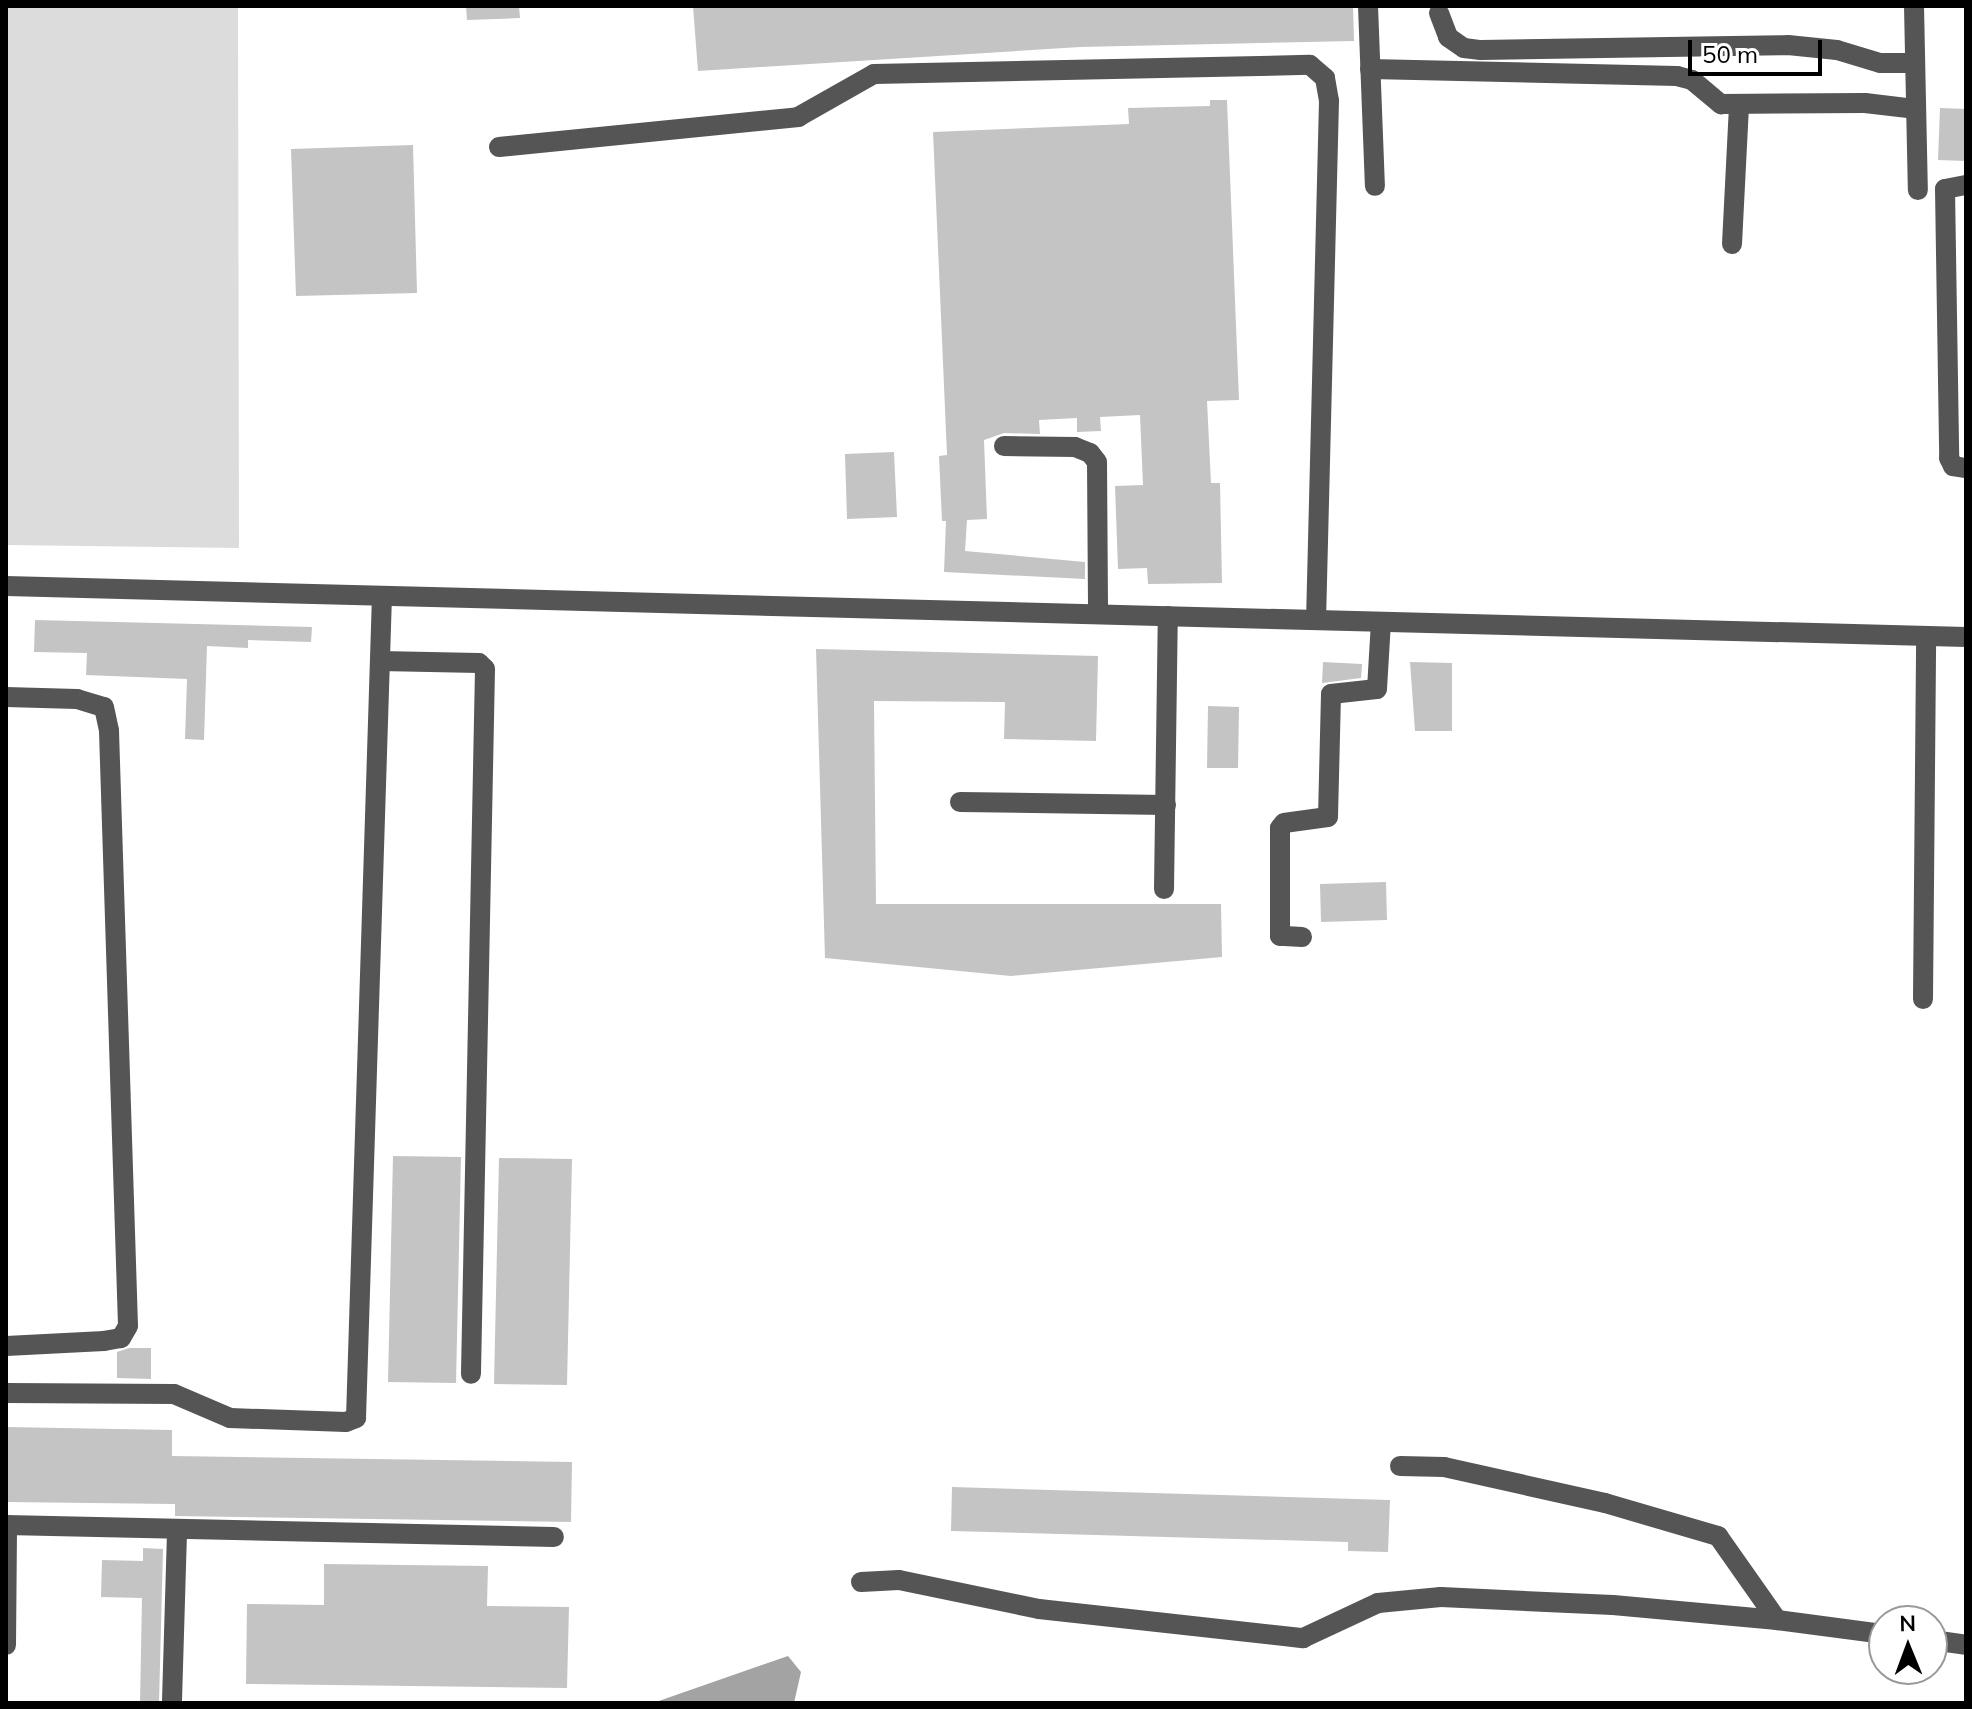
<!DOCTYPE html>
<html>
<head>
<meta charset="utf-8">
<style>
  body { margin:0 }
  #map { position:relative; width:1972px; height:1709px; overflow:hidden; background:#fff; font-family:Mulish,sans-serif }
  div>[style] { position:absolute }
  .green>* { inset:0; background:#dcdcdc }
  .water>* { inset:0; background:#a3a3a3 }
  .building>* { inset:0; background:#c4c4c4 }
  .minor>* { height:20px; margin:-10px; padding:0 10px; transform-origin:10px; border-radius:10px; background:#555 }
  span { translate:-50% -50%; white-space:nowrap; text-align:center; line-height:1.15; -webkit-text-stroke:8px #fff; paint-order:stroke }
  .frame { position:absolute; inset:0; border:8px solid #000; pointer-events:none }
  .north { position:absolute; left:1868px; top:1605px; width:80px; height:80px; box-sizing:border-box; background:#fff; border:2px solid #999; border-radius:50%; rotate:359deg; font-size:22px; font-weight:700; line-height:32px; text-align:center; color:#000 }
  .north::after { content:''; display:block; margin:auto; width:28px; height:36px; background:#000; clip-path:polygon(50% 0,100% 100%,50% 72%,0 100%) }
  .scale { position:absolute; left:1688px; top:40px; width:134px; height:36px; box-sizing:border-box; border:4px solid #000; border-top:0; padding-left:10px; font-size:24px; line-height:28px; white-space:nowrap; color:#000; -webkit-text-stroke:6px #fff; paint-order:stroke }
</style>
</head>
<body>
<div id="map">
  <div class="green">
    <i style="clip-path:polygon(6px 6px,238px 6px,239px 548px,6px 545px)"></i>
  </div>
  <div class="water">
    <i style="clip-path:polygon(788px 1656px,801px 1672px,794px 1703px,653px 1703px)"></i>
  </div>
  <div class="building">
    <i style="clip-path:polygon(466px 6px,519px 6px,520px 18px,467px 20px)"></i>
    <i style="clip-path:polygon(693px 6px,1353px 6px,1354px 41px,1080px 47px,698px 71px)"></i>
    <i style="clip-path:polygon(1210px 100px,1227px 100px,1239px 400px,1207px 401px,1211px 483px,1220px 483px,1222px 583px,1148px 584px,1147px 568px,1118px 569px,1115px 486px,1143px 485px,1140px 415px,1100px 417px,1101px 431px,1077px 432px,1077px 418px,1039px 420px,1040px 434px,1004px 433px,984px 440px,987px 519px,967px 520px,965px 551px,1085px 562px,1085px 579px,944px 572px,946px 521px,942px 521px,939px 456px,947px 455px,933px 132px,1129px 124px,1128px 108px,1210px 106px)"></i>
    <i style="clip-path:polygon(1940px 108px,1966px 109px,1966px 161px,1938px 160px)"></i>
    <i style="clip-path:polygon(413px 145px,417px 293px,296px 296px,291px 149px)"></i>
    <i style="clip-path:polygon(894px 452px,897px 517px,847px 519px,845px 454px)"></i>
    <i style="clip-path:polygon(35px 620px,312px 627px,311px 642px,248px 640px,248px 648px,207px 646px,204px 740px,185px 739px,187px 679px,86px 675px,87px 653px,34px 652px)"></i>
    <i style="clip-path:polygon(816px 649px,1098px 656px,1096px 741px,1004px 739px,1005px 702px,874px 701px,876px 904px,1221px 904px,1222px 957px,1011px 976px,825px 958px)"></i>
    <i style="clip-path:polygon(1323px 662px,1362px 664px,1361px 678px,1322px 683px)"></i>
    <i style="clip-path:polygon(1410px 662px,1452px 663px,1452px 731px,1415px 731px)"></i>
    <i style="clip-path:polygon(1208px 706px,1239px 707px,1238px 768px,1207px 768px)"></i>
    <i style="clip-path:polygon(1386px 882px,1387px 920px,1321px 922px,1320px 884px)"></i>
    <i style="clip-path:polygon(393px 1156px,461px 1157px,456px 1383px,388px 1382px)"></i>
    <i style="clip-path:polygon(499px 1158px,572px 1159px,567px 1385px,494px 1384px)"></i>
    <i style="clip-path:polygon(129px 1348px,151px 1348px,151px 1379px,117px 1378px,117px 1352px)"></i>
    <i style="clip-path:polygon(6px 1427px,172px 1430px,172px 1456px,572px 1462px,571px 1522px,175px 1516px,175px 1504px,6px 1502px)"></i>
    <i style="clip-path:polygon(952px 1487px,1390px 1500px,1388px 1552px,1348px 1551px,1348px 1542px,951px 1531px)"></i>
    <i style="clip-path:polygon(143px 1548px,163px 1549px,159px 1703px,140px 1703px,142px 1598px,101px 1597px,102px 1560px,143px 1561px)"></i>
    <i style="clip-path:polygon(324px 1564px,488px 1566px,487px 1606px,569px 1607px,567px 1688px,246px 1684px,247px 1604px,324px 1605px)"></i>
  </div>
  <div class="minor">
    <i style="left:1368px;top:6px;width:180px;rotate:87.8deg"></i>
    <i style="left:1914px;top:6px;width:184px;rotate:88.8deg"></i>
    <i style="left:1439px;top:13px;width:26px;rotate:69deg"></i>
    <i style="left:1448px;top:37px;width:19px;rotate:35deg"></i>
    <i style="left:1464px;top:48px;width:17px;rotate:7deg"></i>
    <i style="left:1481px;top:50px;width:307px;rotate:-0.9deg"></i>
    <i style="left:1788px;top:45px;width:49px;rotate:5.8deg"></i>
    <i style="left:1837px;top:50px;width:45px;rotate:16.8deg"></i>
    <i style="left:1880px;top:63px;width:35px"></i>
    <i style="left:1370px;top:69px;width:307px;rotate:1.3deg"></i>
    <i style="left:1677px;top:76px;width:16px;rotate:15deg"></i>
    <i style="left:1692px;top:80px;width:38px;rotate:40deg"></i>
    <i style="left:1721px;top:104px;width:144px;rotate:-0.4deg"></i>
    <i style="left:1865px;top:103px;width:50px;rotate:6.8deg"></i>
    <i style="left:499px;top:147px;width:301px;rotate:-5.7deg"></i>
    <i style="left:798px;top:117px;width:87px;rotate:-29.5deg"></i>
    <i style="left:874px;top:74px;width:436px;rotate:-1.2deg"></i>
    <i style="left:1310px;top:65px;width:20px;rotate:41deg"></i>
    <i style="left:1325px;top:78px;width:23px;rotate:80deg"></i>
    <i style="left:1329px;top:101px;width:519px;rotate:91.43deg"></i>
    <i style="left:1945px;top:189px;width:269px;rotate:89.1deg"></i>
    <i style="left:1949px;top:458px;width:9px;rotate:63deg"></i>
    <i style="left:1953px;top:466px;width:13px;rotate:9deg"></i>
    <i style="left:1945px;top:189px;width:21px;rotate:-11deg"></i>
    <i style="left:1732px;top:244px;width:139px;rotate:-87.1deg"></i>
    <i style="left:1004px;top:446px;width:71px;rotate:0.8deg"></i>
    <i style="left:1075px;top:447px;width:16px;rotate:22deg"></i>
    <i style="left:1090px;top:453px;width:11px;rotate:52deg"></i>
    <i style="left:1097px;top:462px;width:152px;rotate:89.6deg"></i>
    <i style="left:6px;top:586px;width:1961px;rotate:1.49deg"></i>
    <i style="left:380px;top:661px;width:99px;rotate:1.2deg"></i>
    <i style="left:479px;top:663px;width:8px;rotate:45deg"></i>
    <i style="left:485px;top:669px;width:705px;rotate:91.14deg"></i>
    <i style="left:6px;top:697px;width:71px;rotate:1.6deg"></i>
    <i style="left:77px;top:699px;width:28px;rotate:17deg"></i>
    <i style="left:104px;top:707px;width:25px;rotate:78deg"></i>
    <i style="left:109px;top:731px;width:595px;rotate:88.17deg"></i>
    <i style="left:128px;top:1326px;width:14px;rotate:120deg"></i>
    <i style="left:121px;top:1338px;width:17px;rotate:170deg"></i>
    <i style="left:104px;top:1341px;width:98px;rotate:177.1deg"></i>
    <i style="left:960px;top:802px;width:206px;rotate:0.8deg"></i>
    <i style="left:1164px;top:889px;width:273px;rotate:-89.2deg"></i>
    <i style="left:1302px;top:937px;width:22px;rotate:-177deg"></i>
    <i style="left:1280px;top:936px;width:108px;rotate:-90deg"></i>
    <i style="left:1280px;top:828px;width:6px;rotate:-51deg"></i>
    <i style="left:1284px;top:823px;width:44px;rotate:-7.8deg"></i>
    <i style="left:1328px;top:817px;width:123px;rotate:-88.6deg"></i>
    <i style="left:1331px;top:694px;width:46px;rotate:-6.2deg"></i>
    <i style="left:1377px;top:689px;width:67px;rotate:-86.6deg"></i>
    <i style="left:1923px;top:999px;width:363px;rotate:-89.5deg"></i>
    <i style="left:6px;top:1393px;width:168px;rotate:0.3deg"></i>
    <i style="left:174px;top:1394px;width:61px;rotate:23.2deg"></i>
    <i style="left:230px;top:1418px;width:116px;rotate:2deg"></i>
    <i style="left:346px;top:1422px;width:11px;rotate:-22deg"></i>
    <i style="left:356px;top:1418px;width:822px;rotate:-88.19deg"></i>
    <i style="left:1400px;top:1466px;width:44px;rotate:1.3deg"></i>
    <i style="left:1444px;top:1467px;width:165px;rotate:12.6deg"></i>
    <i style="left:1605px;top:1503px;width:118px;rotate:16.3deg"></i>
    <i style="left:1718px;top:1536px;width:103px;rotate:54.9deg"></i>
    <i style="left:1777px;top:1620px;width:108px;rotate:7.5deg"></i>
    <i style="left:6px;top:1525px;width:548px;rotate:1.25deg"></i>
    <i style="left:861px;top:1582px;width:38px;rotate:-3deg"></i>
    <i style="left:899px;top:1580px;width:143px;rotate:11.7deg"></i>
    <i style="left:1039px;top:1609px;width:266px;rotate:6.3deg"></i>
    <i style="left:1303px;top:1638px;width:83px;rotate:-25deg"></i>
    <i style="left:1378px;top:1603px;width:63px;rotate:-5.4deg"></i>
    <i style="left:1441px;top:1597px;width:172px;rotate:2.7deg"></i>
    <i style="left:1613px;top:1605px;width:165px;rotate:5.2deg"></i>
    <i style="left:1932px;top:1640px;width:34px;rotate:8deg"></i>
    <i style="left:6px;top:1645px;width:120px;rotate:-89.5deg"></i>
    <i style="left:172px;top:1701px;width:172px;rotate:-88.3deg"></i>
  </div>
  <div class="frame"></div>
  <div class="north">N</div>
  <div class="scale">50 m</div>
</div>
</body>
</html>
